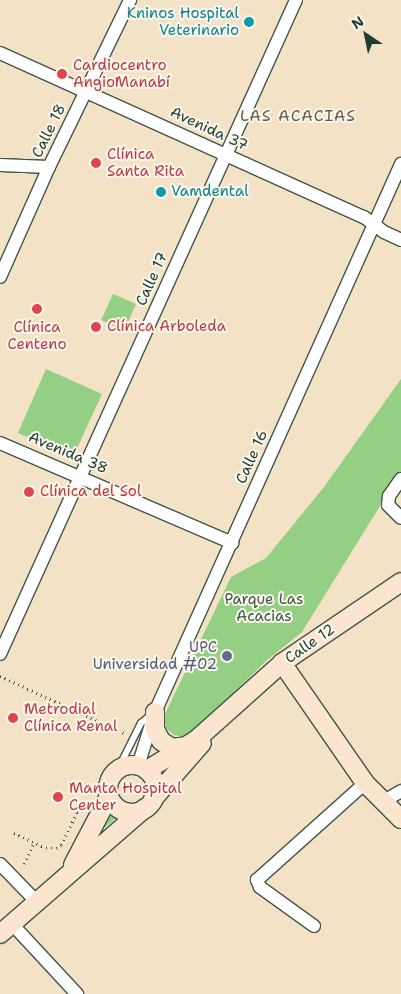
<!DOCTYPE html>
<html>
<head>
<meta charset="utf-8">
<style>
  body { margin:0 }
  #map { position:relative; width:401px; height:994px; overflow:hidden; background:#f4e2c7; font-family:"Shantell Sans",sans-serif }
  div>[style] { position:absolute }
  .green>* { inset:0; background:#95cf83 }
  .path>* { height:2.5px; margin-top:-1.25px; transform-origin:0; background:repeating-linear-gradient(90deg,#3f564a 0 1px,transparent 0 5px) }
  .roads { filter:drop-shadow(1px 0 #3f564a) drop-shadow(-1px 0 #3f564a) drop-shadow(0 1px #3f564a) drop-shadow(0 -1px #3f564a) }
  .lane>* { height:6px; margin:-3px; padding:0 3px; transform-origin:3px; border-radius:3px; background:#fff }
  .street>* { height:12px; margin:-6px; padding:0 6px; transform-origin:6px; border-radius:6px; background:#fff }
  .secondary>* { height:18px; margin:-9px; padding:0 9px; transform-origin:9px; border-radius:9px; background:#fbe5cf }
  .secondary>.ring { margin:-9px; padding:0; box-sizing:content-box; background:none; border:18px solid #fbe5cf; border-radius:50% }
  .dots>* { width:14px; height:14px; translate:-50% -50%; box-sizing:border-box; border:2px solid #fbf7ec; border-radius:50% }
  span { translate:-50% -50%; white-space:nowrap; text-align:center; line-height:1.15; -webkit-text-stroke:4px #fbf7ec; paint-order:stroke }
  .culture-label { font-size:15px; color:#0d838f }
  .right { translate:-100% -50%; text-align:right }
  .left { translate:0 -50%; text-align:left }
  .health-label { font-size:15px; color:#be3a42 }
  .street-label { font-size:15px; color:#1f3d34 }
  .park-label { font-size:15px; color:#375a44 }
  .service-label { font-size:15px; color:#4e5e75 }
  .neighbourhood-label { font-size:16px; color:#5e5c4f; letter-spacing:1px }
  .north { position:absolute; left:341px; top:10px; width:50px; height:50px; -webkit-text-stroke:4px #fbf7ec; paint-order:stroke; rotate:326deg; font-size:14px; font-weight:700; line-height:20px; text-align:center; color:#1f3d34 }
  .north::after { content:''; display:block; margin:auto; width:18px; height:22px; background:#1f3d34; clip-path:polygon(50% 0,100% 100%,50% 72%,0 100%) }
</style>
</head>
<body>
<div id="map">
  <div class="green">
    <i style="clip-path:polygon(113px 294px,136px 304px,124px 331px,101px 320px)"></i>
    <i style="clip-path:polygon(46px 369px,102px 394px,73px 457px,18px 433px)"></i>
    <i style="clip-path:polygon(401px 379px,401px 472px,302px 632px,267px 660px,199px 727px,185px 737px,174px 735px,166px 728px,164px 716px,231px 577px,266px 558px,324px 487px)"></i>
    <i style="clip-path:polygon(111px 806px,121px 814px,103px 829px,101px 827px)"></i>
  </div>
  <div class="path">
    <i style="left:0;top:676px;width:136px;rotate:24.7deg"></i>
    <i style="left:14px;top:833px;width:35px;rotate:25deg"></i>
    <i style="left:46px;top:848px;width:10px"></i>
    <i style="left:56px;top:848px;width:6px;rotate:-31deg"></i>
    <i style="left:61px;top:845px;width:37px;rotate:-64deg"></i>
    <i style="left:77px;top:812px;width:4px;rotate:27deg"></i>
    <i style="left:24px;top:864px;width:23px;rotate:-65deg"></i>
  </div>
  <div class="roads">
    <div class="lane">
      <i style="left:118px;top:769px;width:51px;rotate:-63.4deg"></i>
      <i style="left:141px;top:723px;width:13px;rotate:-39deg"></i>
    </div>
    <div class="street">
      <i style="left:0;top:53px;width:399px;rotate:24.3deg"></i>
      <i style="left:364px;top:217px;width:25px;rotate:37deg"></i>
      <i style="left:384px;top:232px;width:19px;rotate:25deg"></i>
      <i style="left:0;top:165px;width:49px;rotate:2.3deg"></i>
      <i style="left:0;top:277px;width:120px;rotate:-66deg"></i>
      <i style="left:49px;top:167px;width:186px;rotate:-64.1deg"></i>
      <i style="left:0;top:443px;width:253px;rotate:23.3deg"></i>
      <i style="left:401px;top:479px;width:21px;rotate:125deg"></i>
      <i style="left:389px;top:496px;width:9px;rotate:96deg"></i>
      <i style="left:388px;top:505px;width:18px;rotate:45deg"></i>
      <i style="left:0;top:654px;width:718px;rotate:-65.65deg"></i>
      <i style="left:138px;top:766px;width:57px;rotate:-72.5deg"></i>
      <i style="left:155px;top:712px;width:601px;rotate:-65.82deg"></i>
      <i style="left:384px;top:801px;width:20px;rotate:-30deg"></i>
      <i style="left:0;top:864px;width:53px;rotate:45.8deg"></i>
      <i style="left:12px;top:924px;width:96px;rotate:47.1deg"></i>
      <i style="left:314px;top:926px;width:67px;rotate:-144.2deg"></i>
      <i style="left:260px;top:887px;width:8px;rotate:-113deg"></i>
      <i style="left:257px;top:880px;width:145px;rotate:-41.9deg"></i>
    </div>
    <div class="secondary">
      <i style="left:282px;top:663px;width:146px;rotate:55.3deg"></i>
      <i style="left:365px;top:783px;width:51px;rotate:45deg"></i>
      <i style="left:155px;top:712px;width:17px;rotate:90deg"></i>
      <i style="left:155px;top:729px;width:13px;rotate:63deg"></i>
      <i style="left:161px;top:741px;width:13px;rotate:32deg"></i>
      <i style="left:172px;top:748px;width:14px;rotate:-8deg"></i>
      <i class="ring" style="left:108px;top:765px;width:30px;height:30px"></i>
      <i style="left:147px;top:770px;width:57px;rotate:-31.5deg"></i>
      <i style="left:196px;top:740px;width:115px;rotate:-41.8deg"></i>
      <i style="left:282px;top:663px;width:144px;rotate:-34.2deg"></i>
      <i style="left:153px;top:799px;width:74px;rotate:-48.8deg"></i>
      <i style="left:73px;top:865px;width:78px;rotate:-62.4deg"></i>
      <i style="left:0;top:934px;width:192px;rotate:-41deg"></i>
    </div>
  </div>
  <div class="dots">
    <i style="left:249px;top:22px;background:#0f9aa8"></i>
    <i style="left:62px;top:74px;background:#e0444e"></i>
    <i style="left:96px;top:163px;background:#e0444e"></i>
    <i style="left:161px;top:192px;background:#0f9aa8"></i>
    <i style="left:37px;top:309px;background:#e0444e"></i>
    <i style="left:96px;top:327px;background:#e0444e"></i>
    <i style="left:29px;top:492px;background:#e0444e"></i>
    <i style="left:227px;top:656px;background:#5c6f8a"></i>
    <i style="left:13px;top:718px;background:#e0444e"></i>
    <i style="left:58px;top:797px;background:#e0444e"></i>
  </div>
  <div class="culture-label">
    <span class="right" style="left:239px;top:22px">Kninos Hospital<br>Veterinario</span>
    <span class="left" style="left:171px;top:192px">Vamdental</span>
  </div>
  <div class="health-label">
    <span class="left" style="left:73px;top:74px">Cardiocentro<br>AngioManabí</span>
    <span class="left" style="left:107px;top:163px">Clínica<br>Santa Rita</span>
    <span style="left:37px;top:336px">Clínica<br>Centeno</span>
    <span class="left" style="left:107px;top:327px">Clínica Arboleda</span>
    <span class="left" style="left:40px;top:492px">Clínica del Sol</span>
    <span class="left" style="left:24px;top:718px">Metrodial<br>Clínica Renal</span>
    <span class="left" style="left:69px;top:797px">Manta Hospital<br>Center</span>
  </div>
  <div class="street-label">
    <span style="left:209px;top:129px;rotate:25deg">Avenida 37</span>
    <span style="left:49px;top:131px;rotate:-64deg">Calle 18</span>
    <span style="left:152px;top:279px;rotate:-66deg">Calle 17</span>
    <span style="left:68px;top:453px;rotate:23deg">Avenida 38</span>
    <span style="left:252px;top:457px;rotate:-66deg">Calle 16</span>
    <span style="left:310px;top:644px;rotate:-35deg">Calle 12</span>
  </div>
  <div class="park-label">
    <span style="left:264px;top:608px">Parque Las<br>Acacias</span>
  </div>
  <div class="service-label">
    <span class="right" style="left:217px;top:656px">UPC<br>Universidad #02</span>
  </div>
  <div class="neighbourhood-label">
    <span style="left:298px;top:116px">LAS ACACIAS</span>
  </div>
  <div class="north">N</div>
</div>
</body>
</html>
